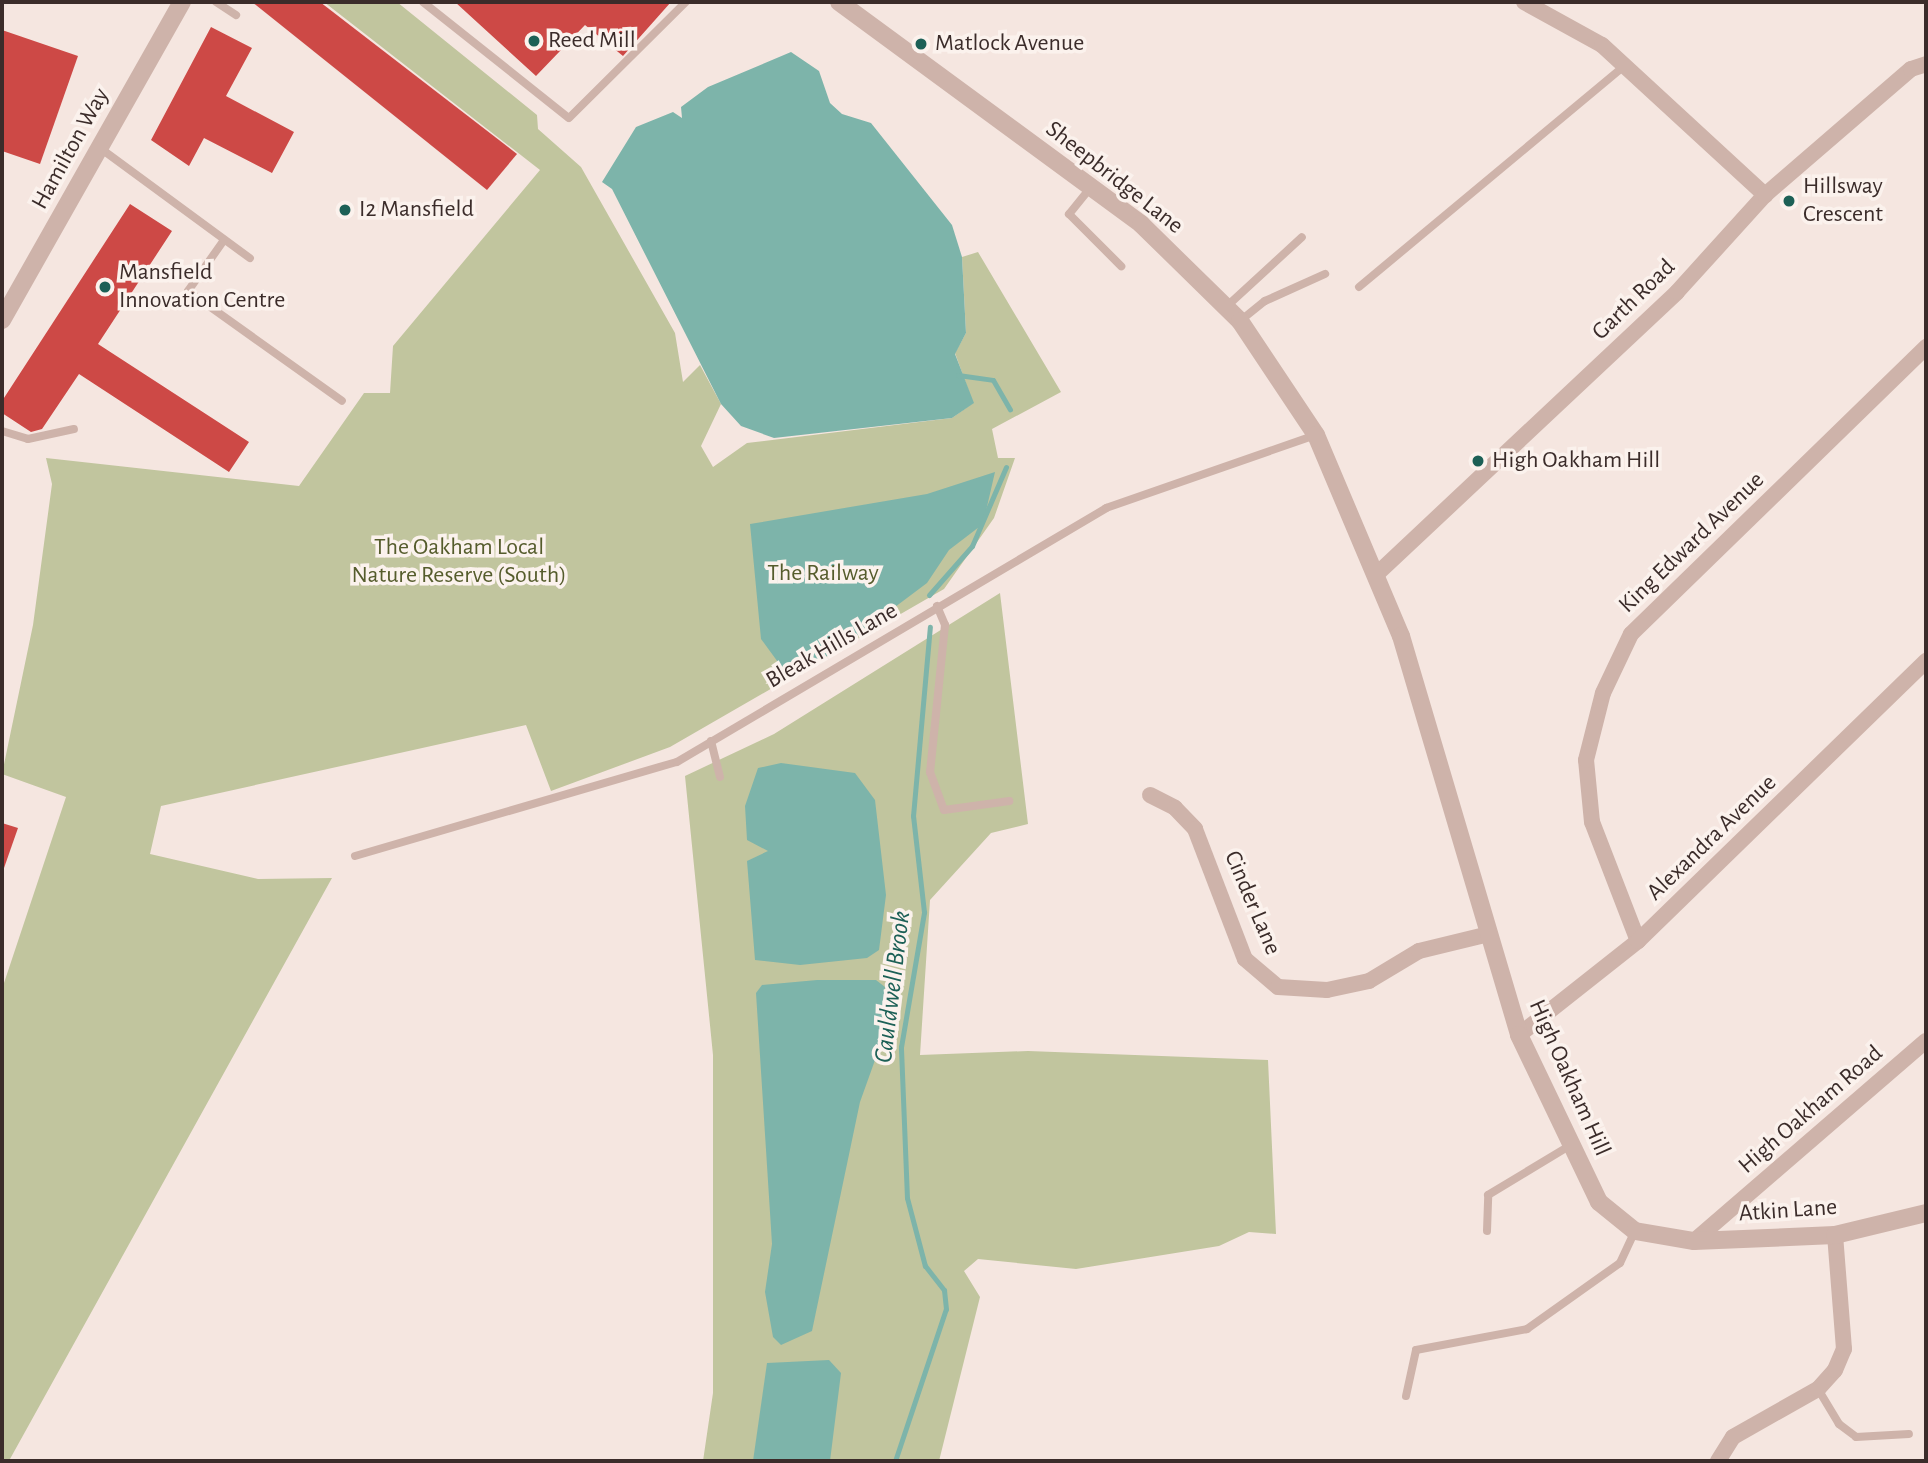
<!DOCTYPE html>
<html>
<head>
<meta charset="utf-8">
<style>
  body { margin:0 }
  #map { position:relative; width:1928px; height:1463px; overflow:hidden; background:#f5e6e0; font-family:"Alegreya Sans",sans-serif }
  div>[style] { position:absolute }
  .green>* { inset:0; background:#c1c59e }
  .water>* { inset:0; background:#7db4aa }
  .stream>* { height:5px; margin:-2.5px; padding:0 2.5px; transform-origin:2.5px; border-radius:2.5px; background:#7db4aa }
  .building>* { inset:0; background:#cd4946 }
  .service>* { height:8px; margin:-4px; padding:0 4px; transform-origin:4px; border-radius:4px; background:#ceb3aa }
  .minor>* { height:16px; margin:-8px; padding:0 8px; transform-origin:8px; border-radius:8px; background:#ceb3aa }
  .tertiary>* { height:18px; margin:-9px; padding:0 9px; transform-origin:9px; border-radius:9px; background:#ceb3aa }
  .dots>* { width:19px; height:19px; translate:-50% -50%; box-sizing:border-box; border:4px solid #fbf2ed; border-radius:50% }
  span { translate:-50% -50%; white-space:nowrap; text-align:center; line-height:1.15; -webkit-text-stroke:7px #fbf2ed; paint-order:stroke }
  .poi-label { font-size:24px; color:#3b2c2a }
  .left { translate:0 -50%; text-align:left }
  .street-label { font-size:24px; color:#3b2c2a }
  .park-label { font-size:24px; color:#555c2c }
  .water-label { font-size:26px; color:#1c6056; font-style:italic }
  .frame { position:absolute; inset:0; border:4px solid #3b2c2a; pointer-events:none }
</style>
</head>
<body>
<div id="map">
  <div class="green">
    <i style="clip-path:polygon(324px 2px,397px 2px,537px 115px,538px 129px,581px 167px,675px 333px,683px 382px,700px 365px,721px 404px,701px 446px,713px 467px,747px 443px,952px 418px,973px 403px,955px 353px,966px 333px,962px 257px,978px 252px,1061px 392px,992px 429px,998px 458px,1015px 458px,994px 518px,944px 589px,670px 747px,551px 791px,526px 725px,161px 806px,150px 854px,258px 879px,332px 878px,10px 1459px,2px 1461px,2px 989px,66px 797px,2px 774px,33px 625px,52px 484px,46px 458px,299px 486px,364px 393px,390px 393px,393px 346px,540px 170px)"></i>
    <i style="clip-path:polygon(1000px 593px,1028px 824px,991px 833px,930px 900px,920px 1055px,1028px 1051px,1268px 1060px,1276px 1234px,1249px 1232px,1219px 1246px,1076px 1269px,978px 1259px,964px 1271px,980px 1297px,939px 1461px,703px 1461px,713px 1393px,713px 1055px,685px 776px,774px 734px)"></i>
  </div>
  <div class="water">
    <i style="clip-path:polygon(791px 52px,819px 71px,830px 103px,842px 114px,871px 123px,952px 225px,962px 257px,966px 333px,955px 354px,974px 403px,952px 418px,774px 438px,741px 426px,721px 404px,612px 189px,602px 182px,636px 127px,673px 112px,682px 118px,681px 107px,708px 87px)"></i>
    <i style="clip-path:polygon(995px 472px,983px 524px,949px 550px,927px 583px,831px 655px,783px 669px,761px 639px,750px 524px,927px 494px)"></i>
    <i style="clip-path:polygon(781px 763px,855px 773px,875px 800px,886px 895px,879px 950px,867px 958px,800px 965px,755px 960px,747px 861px,768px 851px,747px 840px,745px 806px,758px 768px)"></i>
    <i style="clip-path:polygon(817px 980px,876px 980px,885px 987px,879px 1049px,860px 1102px,812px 1331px,781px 1345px,773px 1337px,765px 1292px,772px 1244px,756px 993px,762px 985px)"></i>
    <i style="clip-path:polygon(829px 1360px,841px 1373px,830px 1461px,753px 1461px,767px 1363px)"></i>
  </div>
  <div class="stream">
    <i style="left:958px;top:375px;width:35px;rotate:8deg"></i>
    <i style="left:993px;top:380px;width:34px;rotate:60deg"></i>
    <i style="left:929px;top:595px;width:65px;rotate:-48.7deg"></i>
    <i style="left:972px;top:546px;width:86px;rotate:-66.7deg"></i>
    <i style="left:895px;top:1461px;width:160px;rotate:-71.5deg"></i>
    <i style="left:946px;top:1309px;width:19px;rotate:-96deg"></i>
    <i style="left:944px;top:1290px;width:31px;rotate:-128deg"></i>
    <i style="left:925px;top:1266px;width:70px;rotate:-104.8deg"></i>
    <i style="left:907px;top:1198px;width:151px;rotate:-92.3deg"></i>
    <i style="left:901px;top:1047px;width:137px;rotate:-80.3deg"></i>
    <i style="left:924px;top:912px;width:97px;rotate:-96.5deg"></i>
    <i style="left:913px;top:816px;width:190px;rotate:-84.9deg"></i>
  </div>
  <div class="building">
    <i style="clip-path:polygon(252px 2px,320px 2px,517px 154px,487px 190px)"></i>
    <i style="clip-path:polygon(455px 2px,671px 2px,623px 56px,585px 25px,536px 76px)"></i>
    <i style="clip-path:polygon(211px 27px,252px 48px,226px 96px,294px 132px,272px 173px,204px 138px,189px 166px,151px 140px)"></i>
    <i style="clip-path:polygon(2px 30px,78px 56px,40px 164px,2px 151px)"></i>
    <i style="clip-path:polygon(130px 204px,172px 231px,98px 344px,249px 442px,229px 472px,79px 374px,42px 429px,31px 432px,2px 413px,2px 401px)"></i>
    <i style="clip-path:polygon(2px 823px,18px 828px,4px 868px,2px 868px)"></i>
  </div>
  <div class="service">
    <i style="left:216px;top:2px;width:24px;rotate:33deg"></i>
    <i style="left:423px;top:2px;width:186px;rotate:38.5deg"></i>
    <i style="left:569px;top:118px;width:165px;rotate:-44.8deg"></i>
    <i style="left:100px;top:148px;width:186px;rotate:36.3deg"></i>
    <i style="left:1091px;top:187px;width:35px;rotate:129deg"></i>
    <i style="left:1069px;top:214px;width:74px;rotate:45deg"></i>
    <i style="left:224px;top:240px;width:62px;rotate:125.2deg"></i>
    <i style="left:188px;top:291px;width:189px;rotate:35.5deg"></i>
    <i style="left:1359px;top:287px;width:346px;rotate:-39.8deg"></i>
    <i style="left:1226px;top:307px;width:103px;rotate:-42.6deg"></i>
    <i style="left:1240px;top:321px;width:32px;rotate:-39deg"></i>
    <i style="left:1265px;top:301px;width:66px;rotate:-24.2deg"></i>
    <i style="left:2px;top:431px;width:27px;rotate:17deg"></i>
    <i style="left:28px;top:439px;width:47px;rotate:-12.3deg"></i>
    <i style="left:937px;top:606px;width:21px;rotate:67deg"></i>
    <i style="left:945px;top:625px;width:148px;rotate:95.8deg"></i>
    <i style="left:930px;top:772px;width:40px;rotate:69.8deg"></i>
    <i style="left:944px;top:810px;width:66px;rotate:-7.9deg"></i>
    <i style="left:711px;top:741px;width:37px;rotate:76deg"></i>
    <i style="left:355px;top:856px;width:335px;rotate:-16.3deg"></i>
    <i style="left:677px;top:762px;width:499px;rotate:-30.6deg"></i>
    <i style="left:1106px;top:508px;width:222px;rotate:-19.2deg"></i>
    <i style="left:1487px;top:1231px;width:36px;rotate:-88deg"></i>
    <i style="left:1488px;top:1195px;width:97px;rotate:-31.1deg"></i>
    <i style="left:1818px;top:1389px;width:41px;rotate:59deg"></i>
    <i style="left:1839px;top:1424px;width:21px;rotate:37deg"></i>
    <i style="left:1856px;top:1437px;width:53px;rotate:-3.2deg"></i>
    <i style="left:1406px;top:1396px;width:47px;rotate:-77.7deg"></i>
    <i style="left:1416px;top:1350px;width:113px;rotate:-10.7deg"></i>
    <i style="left:1527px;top:1329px;width:114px;rotate:-35.4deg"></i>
    <i style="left:1620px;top:1263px;width:35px;rotate:-65deg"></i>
  </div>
  <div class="minor">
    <i style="left:1524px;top:2px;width:89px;rotate:28.9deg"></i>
    <i style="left:1602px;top:45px;width:222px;rotate:42.6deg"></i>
    <i style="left:1378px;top:573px;width:410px;rotate:-43.2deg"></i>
    <i style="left:1677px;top:292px;width:131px;rotate:-47.8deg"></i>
    <i style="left:1765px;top:195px;width:193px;rotate:-40.8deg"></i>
    <i style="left:1911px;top:69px;width:16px;rotate:-18deg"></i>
    <i style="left:1150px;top:795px;width:28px;rotate:27deg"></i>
    <i style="left:1175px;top:808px;width:29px;rotate:46deg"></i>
    <i style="left:1195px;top:829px;width:139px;rotate:69deg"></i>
    <i style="left:1245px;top:959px;width:43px;rotate:40.3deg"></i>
    <i style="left:1278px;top:987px;width:49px;rotate:3.5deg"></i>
    <i style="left:1327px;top:990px;width:43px;rotate:-12.1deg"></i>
    <i style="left:1369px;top:981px;width:58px;rotate:-31deg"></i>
    <i style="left:1419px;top:951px;width:72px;rotate:-13.7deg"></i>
    <i style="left:1638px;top:941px;width:128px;rotate:-111.1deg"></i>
    <i style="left:1592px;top:822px;width:62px;rotate:-95.5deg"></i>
    <i style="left:1586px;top:760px;width:69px;rotate:-75.8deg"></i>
    <i style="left:1603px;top:693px;width:65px;rotate:-64.6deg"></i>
    <i style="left:1631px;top:634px;width:412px;rotate:-44.2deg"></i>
    <i style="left:1519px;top:1035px;width:152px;rotate:-38.3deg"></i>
    <i style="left:1638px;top:941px;width:402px;rotate:-44.2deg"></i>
    <i style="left:1694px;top:1241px;width:306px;rotate:-40.8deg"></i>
    <i style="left:1718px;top:1461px;width:28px;rotate:-58deg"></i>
    <i style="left:1733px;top:1437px;width:98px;rotate:-29.5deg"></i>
    <i style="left:1818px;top:1389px;width:25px;rotate:-48deg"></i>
    <i style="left:1835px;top:1370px;width:23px;rotate:-67deg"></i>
    <i style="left:1844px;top:1349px;width:114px;rotate:-94.5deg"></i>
  </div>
  <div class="tertiary">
    <i style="left:839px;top:2px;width:375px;rotate:36.3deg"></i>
    <i style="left:1141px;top:224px;width:139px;rotate:44.4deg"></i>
    <i style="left:1240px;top:321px;width:137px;rotate:56.3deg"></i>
    <i style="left:1316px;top:435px;width:218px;rotate:67.1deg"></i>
    <i style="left:1401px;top:636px;width:416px;rotate:73.5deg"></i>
    <i style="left:1519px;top:1035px;width:185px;rotate:64.4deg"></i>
    <i style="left:1599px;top:1202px;width:46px;rotate:38.9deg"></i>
    <i style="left:1635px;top:1231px;width:60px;rotate:9.6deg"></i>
    <i style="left:1694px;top:1241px;width:141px;rotate:-2.4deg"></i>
    <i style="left:1835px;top:1235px;width:94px;rotate:-13.6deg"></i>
    <i style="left:2px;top:320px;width:365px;rotate:-60.5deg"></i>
  </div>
  <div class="dots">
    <i style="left:534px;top:41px;background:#1c6056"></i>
    <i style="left:921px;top:44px;background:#1c6056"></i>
    <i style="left:1789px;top:201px;background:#1c6056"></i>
    <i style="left:345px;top:210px;background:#1c6056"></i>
    <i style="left:105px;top:287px;background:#1c6056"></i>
    <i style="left:1478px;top:461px;background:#1c6056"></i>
  </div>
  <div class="poi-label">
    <span class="left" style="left:548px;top:41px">Reed Mill</span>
    <span class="left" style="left:935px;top:44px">Matlock Avenue</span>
    <span class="left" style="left:1803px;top:201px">Hillsway<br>Crescent</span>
    <span class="left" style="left:359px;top:210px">I2 Mansfield</span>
    <span class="left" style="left:119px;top:287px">Mansfield<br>Innovation Centre</span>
    <span class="left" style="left:1492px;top:461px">High Oakham Hill</span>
  </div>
  <div class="street-label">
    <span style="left:71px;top:149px;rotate:-61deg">Hamilton Way</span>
    <span style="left:1114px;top:178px;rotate:38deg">Sheepbridge Lane</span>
    <span style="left:1634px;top:300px;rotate:-44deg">Garth Road</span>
    <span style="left:1692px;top:543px;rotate:-44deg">King Edward Avenue</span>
    <span style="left:832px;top:646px;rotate:-30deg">Bleak Hills Lane</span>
    <span style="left:1712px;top:838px;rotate:-44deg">Alexandra Avenue</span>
    <span style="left:1252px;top:903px;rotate:67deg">Cinder Lane</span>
    <span style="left:1569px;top:1078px;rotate:66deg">High Oakham Hill</span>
    <span style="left:1811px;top:1110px;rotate:-41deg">High Oakham Road</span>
    <span style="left:1788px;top:1211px;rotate:-4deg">Atkin Lane</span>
  </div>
  <div class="park-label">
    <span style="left:459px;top:562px">The Oakham Local<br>Nature Reserve (South)</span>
    <span style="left:823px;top:574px">The Railway</span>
  </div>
  <div class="water-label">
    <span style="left:893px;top:987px;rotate:-83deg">Cauldwell Brook</span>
  </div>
  <div class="frame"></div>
</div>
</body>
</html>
